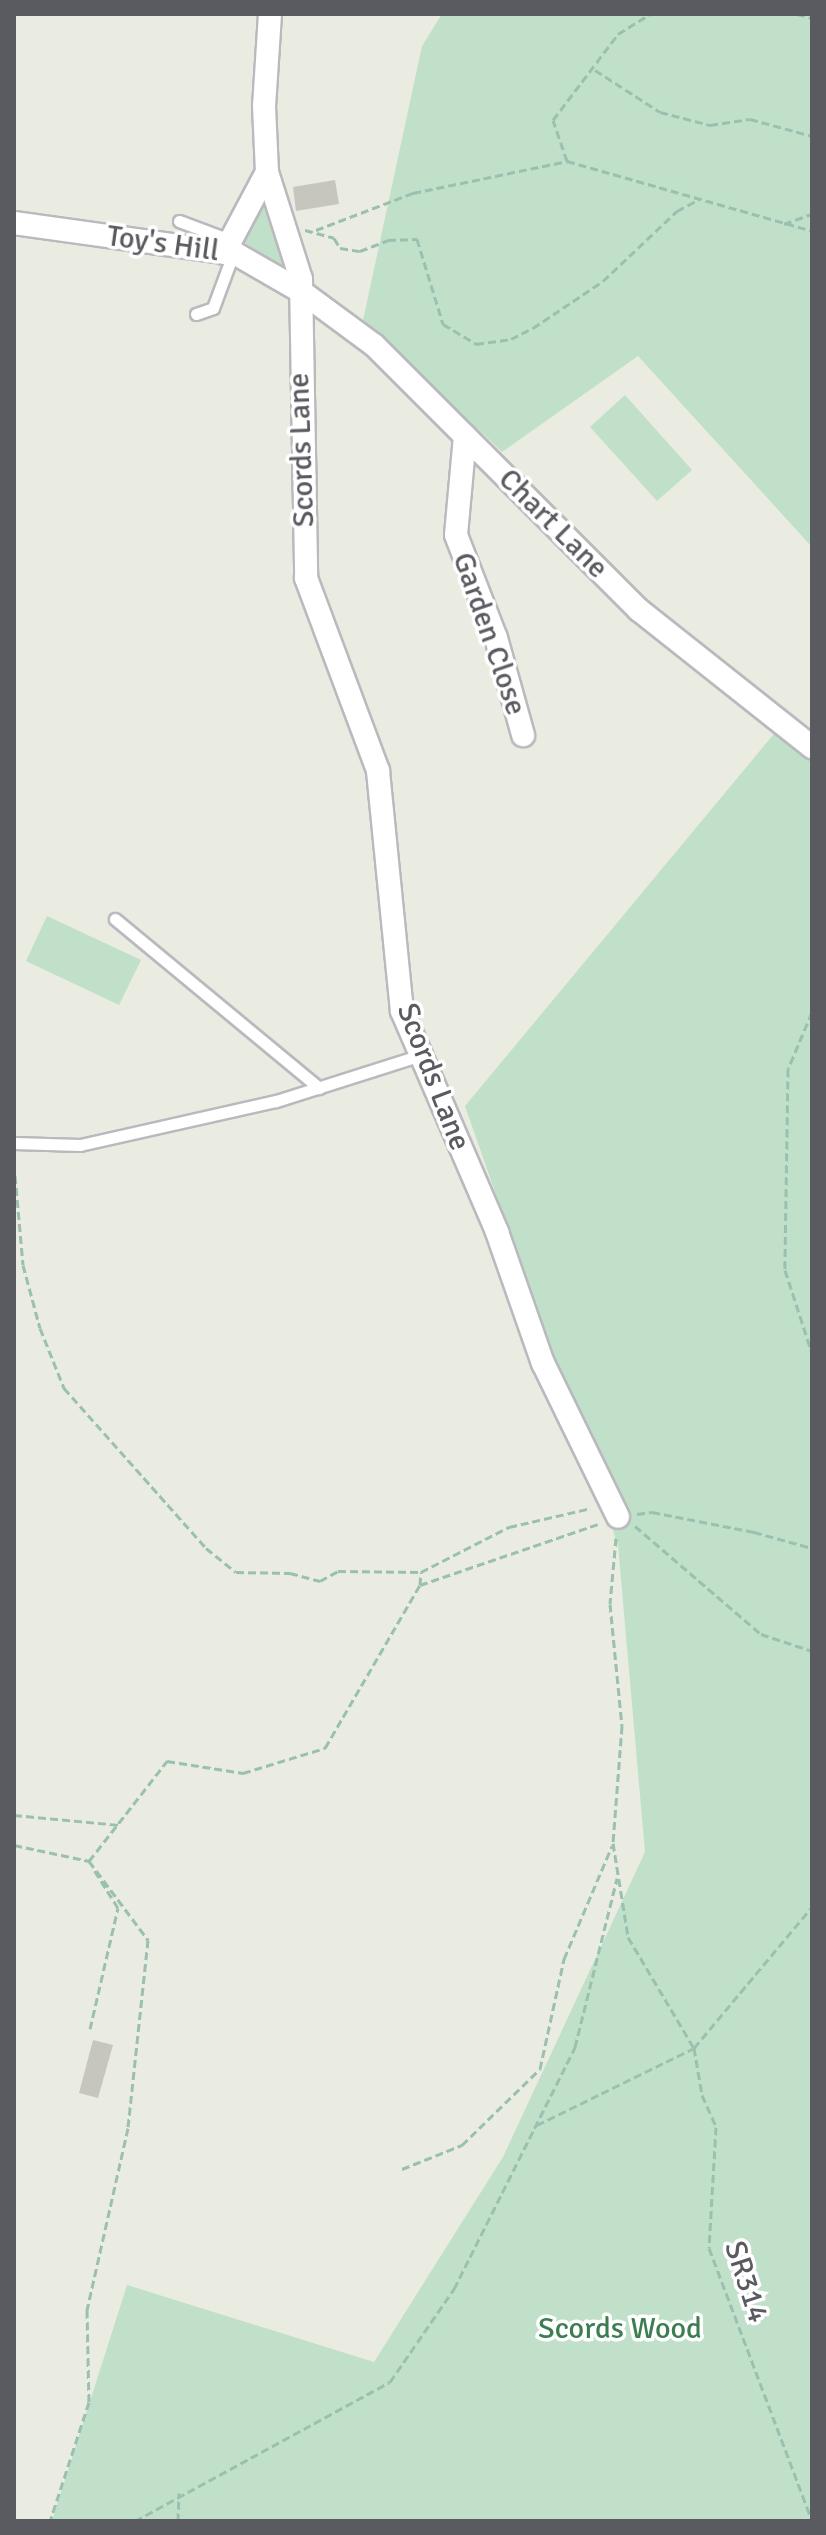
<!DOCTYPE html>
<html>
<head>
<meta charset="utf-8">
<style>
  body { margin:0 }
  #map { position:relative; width:826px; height:2535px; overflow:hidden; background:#eaebe1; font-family:Signika,sans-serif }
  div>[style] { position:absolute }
  .green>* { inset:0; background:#c0e0c9 }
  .building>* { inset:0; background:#c6c6be }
  .path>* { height:3px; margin-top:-1.5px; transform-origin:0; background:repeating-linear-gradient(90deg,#9ac0b0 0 8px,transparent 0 12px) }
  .roads { filter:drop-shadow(2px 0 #b9b9be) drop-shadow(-2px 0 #b9b9be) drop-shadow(0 2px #b9b9be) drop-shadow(0 -2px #b9b9be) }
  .service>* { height:11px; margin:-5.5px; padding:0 5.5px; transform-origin:5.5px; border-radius:5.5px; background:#fff }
  .minor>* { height:22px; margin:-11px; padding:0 11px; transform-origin:11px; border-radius:11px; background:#fff }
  span { translate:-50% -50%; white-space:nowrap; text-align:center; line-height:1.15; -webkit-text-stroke:7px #fff; paint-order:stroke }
  .street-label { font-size:30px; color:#5a5b60 }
  .park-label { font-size:30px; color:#3c7d52 }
  .frame { position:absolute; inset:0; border:16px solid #5a5b60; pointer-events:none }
</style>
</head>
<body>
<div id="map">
  <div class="green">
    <i style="clip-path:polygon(442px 14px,812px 14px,812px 547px,638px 356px,502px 452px,380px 336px,362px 325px,422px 46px)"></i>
    <i style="clip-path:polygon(266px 195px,288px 273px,241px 240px)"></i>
    <i style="clip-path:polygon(625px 395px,692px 470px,657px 501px,590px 427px)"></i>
    <i style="clip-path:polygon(778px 729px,812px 756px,812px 2521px,52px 2521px,127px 2285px,374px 2362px,503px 2157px,645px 1852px,618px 1545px,465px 1106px)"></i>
    <i style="clip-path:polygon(47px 916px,141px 960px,119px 1005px,26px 961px)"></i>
  </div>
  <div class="building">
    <i style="clip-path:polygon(335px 180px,339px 204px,296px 211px,293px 187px)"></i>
    <i style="clip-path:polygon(93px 2040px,113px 2045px,98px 2098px,79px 2093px)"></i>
  </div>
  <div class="path">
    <i style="left:797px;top:14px;width:16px;rotate:15deg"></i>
    <i style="left:595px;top:70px;width:77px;rotate:32.9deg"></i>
    <i style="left:660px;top:112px;width:52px;rotate:14.6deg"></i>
    <i style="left:710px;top:125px;width:40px;rotate:-8.5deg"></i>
    <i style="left:750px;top:119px;width:64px;rotate:15.3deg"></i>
    <i style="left:567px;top:161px;width:43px;rotate:-108.9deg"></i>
    <i style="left:553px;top:120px;width:108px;rotate:-52.9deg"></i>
    <i style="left:618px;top:34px;width:38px;rotate:-32deg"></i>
    <i style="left:784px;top:224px;width:30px;rotate:-20deg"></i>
    <i style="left:305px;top:230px;width:30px;rotate:15deg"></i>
    <i style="left:334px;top:238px;width:12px;rotate:59deg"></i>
    <i style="left:340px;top:248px;width:20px;rotate:9deg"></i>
    <i style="left:360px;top:251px;width:30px;rotate:-21deg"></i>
    <i style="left:388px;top:240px;width:29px;rotate:-2deg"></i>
    <i style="left:417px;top:239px;width:89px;rotate:73deg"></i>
    <i style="left:443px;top:324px;width:39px;rotate:31deg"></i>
    <i style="left:476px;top:344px;width:35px;rotate:-8deg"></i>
    <i style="left:511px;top:339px;width:25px;rotate:-27deg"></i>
    <i style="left:533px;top:328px;width:84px;rotate:-33.9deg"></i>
    <i style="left:603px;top:281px;width:102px;rotate:-43.4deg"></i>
    <i style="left:677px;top:211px;width:26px;rotate:-28deg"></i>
    <i style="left:316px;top:230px;width:104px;rotate:-20.9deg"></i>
    <i style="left:413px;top:193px;width:157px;rotate:-11.7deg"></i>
    <i style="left:567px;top:161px;width:255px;rotate:15.9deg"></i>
    <i style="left:812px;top:1012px;width:62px;rotate:112.8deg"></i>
    <i style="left:788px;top:1069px;width:201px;rotate:90.9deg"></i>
    <i style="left:785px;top:1270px;width:87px;rotate:72deg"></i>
    <i style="left:14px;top:1164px;width:101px;rotate:84.9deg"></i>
    <i style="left:23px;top:1265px;width:65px;rotate:74.9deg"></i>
    <i style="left:40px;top:1328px;width:65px;rotate:68.2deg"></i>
    <i style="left:64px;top:1388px;width:214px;rotate:48.4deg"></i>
    <i style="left:206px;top:1548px;width:38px;rotate:39deg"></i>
    <i style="left:236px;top:1572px;width:54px;rotate:1.1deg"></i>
    <i style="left:290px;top:1573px;width:31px;rotate:15deg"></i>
    <i style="left:320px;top:1581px;width:21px;rotate:-29deg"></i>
    <i style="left:338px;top:1571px;width:83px;rotate:0.7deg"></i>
    <i style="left:421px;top:1572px;width:99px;rotate:-27.1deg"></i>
    <i style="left:509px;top:1527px;width:84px;rotate:-13deg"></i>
    <i style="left:637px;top:1514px;width:15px;rotate:-8deg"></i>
    <i style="left:652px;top:1512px;width:104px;rotate:11.1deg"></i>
    <i style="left:754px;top:1532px;width:60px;rotate:15.4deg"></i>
    <i style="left:635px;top:1526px;width:166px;rotate:40.6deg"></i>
    <i style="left:761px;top:1634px;width:54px;rotate:18.4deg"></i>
    <i style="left:616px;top:1538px;width:66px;rotate:95.2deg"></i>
    <i style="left:610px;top:1604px;width:123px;rotate:84.4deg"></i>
    <i style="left:622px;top:1726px;width:117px;rotate:94.4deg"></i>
    <i style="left:613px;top:1843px;width:95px;rotate:80.9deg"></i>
    <i style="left:628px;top:1937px;width:129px;rotate:59.3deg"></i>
    <i style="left:694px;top:2048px;width:48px;rotate:80.3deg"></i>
    <i style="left:702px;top:2095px;width:35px;rotate:66deg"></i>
    <i style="left:716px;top:2127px;width:121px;rotate:93.3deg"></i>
    <i style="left:709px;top:2248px;width:291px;rotate:69.3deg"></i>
    <i style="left:420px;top:1585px;width:188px;rotate:-18.9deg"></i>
    <i style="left:14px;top:1815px;width:105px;rotate:5.4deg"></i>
    <i style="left:14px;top:1845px;width:77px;rotate:12deg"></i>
    <i style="left:89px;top:1861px;width:99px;rotate:53.2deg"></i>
    <i style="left:148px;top:1940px;width:189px;rotate:96.1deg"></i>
    <i style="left:128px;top:2128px;width:187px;rotate:102.7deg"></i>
    <i style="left:87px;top:2310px;width:92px;rotate:88.8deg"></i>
    <i style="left:89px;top:2402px;width:125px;rotate:108.1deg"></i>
    <i style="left:89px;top:1861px;width:127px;rotate:-52deg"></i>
    <i style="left:167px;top:1761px;width:77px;rotate:9deg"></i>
    <i style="left:243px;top:1773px;width:86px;rotate:-17deg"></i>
    <i style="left:325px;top:1748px;width:189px;rotate:-59.8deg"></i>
    <i style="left:420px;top:1585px;width:13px;rotate:-86deg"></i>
    <i style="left:90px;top:2029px;width:124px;rotate:-77deg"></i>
    <i style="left:118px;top:1908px;width:47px;rotate:-122deg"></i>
    <i style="left:537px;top:2125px;width:175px;rotate:-26.1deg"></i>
    <i style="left:694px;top:2048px;width:184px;rotate:-50.1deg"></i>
    <i style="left:402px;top:2169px;width:65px;rotate:-21.8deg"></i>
    <i style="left:462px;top:2145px;width:109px;rotate:-44.3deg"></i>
    <i style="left:540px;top:2069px;width:113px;rotate:-77.7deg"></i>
    <i style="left:564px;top:1959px;width:123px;rotate:-67deg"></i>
    <i style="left:135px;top:2521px;width:290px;rotate:-28.6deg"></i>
    <i style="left:390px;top:2382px;width:113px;rotate:-55.5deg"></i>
    <i style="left:454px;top:2289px;width:271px;rotate:-63.4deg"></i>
    <i style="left:575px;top:2047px;width:174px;rotate:-76deg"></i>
    <i style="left:178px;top:2521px;width:28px;rotate:-88deg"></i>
  </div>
  <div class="roads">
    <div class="service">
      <i style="left:179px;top:221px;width:54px;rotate:20.4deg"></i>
      <i style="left:196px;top:314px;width:18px;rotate:-19deg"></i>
      <i style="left:213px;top:308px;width:58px;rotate:-69.7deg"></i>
      <i style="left:115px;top:919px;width:265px;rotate:39.6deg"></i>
      <i style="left:14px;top:1143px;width:66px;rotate:1.7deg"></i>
      <i style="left:80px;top:1145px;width:201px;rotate:-12.7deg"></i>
      <i style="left:276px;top:1101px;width:155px;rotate:-17.6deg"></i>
    </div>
    <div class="minor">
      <i style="left:270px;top:14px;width:92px;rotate:93.7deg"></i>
      <i style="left:264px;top:106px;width:66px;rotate:87.4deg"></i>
      <i style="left:267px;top:172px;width:112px;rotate:72.4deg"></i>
      <i style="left:301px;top:279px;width:299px;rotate:89deg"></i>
      <i style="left:306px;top:578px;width:206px;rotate:69.5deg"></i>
      <i style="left:378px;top:771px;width:241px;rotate:84.3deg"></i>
      <i style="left:402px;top:1011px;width:241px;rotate:66.7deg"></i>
      <i style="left:497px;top:1232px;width:139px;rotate:70.7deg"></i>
      <i style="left:543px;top:1363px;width:171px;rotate:64deg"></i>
      <i style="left:14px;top:223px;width:224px;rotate:7.9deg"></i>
      <i style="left:236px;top:254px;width:76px;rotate:29.9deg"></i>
      <i style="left:302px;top:292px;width:89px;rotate:36.4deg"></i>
      <i style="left:374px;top:345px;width:375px;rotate:45deg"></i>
      <i style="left:639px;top:610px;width:221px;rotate:38.4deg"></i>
      <i style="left:224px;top:253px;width:92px;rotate:-62deg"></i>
      <i style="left:465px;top:436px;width:99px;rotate:95.2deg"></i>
      <i style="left:456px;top:535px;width:110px;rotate:68.8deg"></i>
      <i style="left:496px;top:638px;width:101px;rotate:74.4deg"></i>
    </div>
  </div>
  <div class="street-label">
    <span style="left:163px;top:244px;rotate:8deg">Toy's Hill</span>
    <span style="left:302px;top:450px;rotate:-92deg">Scords Lane</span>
    <span style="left:553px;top:524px;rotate:45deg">Chart Lane</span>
    <span style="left:489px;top:634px;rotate:71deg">Garden Close</span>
    <span style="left:433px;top:1077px;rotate:69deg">Scords Lane</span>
    <span style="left:746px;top:2282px;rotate:72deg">SR314</span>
  </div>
  <div class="park-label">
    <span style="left:620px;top:2329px">Scords Wood</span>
  </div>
  <div class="frame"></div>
</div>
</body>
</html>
